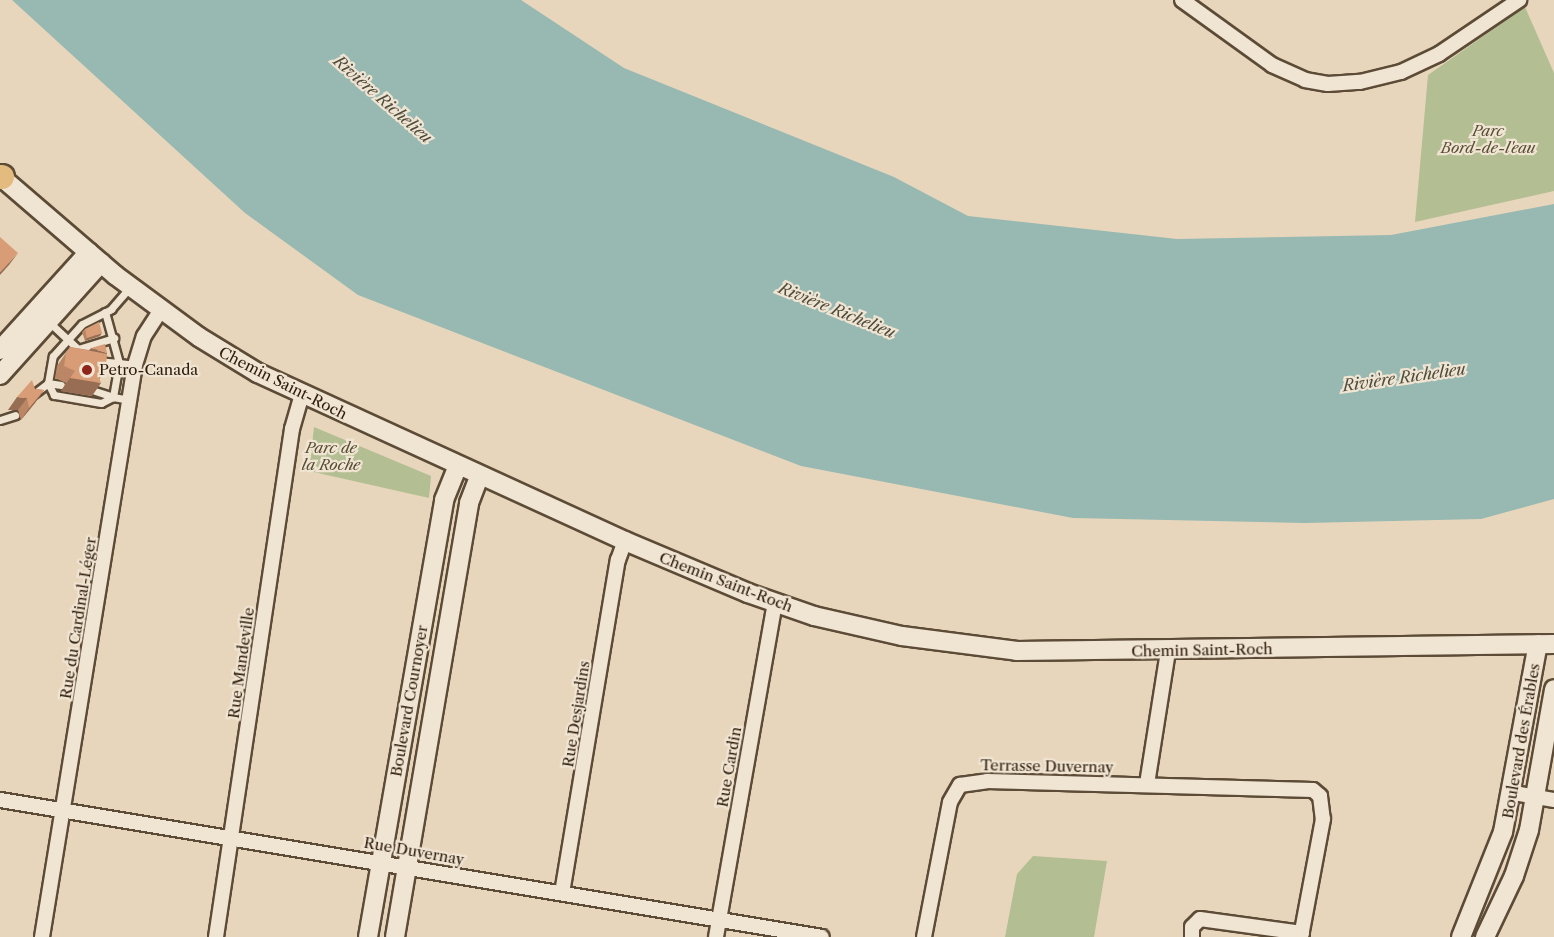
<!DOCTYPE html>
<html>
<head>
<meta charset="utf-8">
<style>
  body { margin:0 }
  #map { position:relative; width:1554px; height:937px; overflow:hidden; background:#e8d6bc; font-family:"Libre Caslon Text",serif }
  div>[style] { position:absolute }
  .green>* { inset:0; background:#b3be93 }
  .water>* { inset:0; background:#97b9b2 }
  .roads { filter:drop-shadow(2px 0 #5c4b36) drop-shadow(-2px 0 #5c4b36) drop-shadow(0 2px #5c4b36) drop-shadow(0 -2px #5c4b36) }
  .lane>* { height:7px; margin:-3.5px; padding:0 3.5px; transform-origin:3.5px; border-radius:3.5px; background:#f0e4d3 }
  .street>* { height:14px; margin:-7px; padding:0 7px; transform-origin:7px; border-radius:7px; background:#f0e4d3 }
  .secondary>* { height:18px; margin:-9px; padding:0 9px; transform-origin:9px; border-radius:9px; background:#f0e4d3 }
  .highway>* { height:24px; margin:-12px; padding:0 12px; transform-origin:12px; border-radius:12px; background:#e4bb7e }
  .wall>* { inset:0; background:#ba8665 }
  .shaded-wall>* { inset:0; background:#976d53 }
  .building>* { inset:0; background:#d89c76 }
  .dots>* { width:16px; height:16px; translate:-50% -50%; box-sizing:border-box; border:3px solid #f0e4d3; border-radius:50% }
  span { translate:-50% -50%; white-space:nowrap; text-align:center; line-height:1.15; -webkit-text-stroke:4.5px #f0e4d3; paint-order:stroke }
  .park-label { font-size:15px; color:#564d32; font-style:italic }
  .poi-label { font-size:15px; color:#2e1d09 }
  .left { translate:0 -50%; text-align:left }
  .street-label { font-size:15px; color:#2e1d09 }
  .water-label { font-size:16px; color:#4e4c3c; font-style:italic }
</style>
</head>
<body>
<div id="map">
  <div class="green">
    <i style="clip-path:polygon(1525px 7px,1554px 73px,1554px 191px,1415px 222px,1428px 75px)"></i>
    <i style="clip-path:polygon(314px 427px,431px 476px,429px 498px,309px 471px)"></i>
    <i style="clip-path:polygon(1033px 856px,1107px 861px,1094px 937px,1005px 937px,1017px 874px)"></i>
  </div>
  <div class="water">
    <i style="clip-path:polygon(12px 0,521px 0,624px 68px,894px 177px,968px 216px,1177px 239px,1391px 235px,1554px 204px,1554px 499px,1481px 519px,1305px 523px,1073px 518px,801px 466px,358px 295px,245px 213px)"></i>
  </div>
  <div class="roads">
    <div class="lane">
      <i style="left:105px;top:312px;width:53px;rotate:74.6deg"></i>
      <i style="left:119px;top:363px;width:16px;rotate:7deg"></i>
      <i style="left:50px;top:323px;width:38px;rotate:43deg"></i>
      <i style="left:78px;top:349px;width:38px;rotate:-17deg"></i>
      <i style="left:97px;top:361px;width:22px;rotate:5deg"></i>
      <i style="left:119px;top:363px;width:35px;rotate:100deg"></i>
      <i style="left:113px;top:397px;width:17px;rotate:10deg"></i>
      <i style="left:95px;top:391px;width:19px;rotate:18deg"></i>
      <i style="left:31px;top:396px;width:21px;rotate:-37deg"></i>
      <i style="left:48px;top:383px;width:13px;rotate:9deg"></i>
      <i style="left:113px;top:397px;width:13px;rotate:153deg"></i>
      <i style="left:101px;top:403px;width:48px;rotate:-170.3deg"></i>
      <i style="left:54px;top:395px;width:13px;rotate:-117deg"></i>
      <i style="left:48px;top:383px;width:27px;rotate:-80deg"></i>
      <i style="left:53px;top:356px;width:43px;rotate:-47.8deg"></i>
      <i style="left:82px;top:324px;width:33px;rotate:-27deg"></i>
      <i style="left:111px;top:309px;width:29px;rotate:-49deg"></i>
      <i style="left:0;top:420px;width:16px;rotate:-18deg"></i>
    </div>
    <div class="street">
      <i style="left:1182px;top:0;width:111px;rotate:35.8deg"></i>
      <i style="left:1272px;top:65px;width:36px;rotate:24deg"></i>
      <i style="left:1305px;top:80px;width:23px;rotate:10deg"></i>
      <i style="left:1328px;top:84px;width:32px;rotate:-4deg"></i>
      <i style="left:1360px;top:82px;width:42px;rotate:-13.7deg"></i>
      <i style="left:1401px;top:72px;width:42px;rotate:-25.3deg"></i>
      <i style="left:1439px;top:54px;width:97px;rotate:-34deg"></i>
      <i style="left:1147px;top:784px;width:135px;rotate:-81deg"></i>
      <i style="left:1514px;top:793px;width:41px;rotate:9.9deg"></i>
      <i style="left:0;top:800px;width:833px;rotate:9.46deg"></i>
      <i style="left:562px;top:893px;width:338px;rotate:-80.5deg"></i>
      <i style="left:618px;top:560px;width:20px;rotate:-70deg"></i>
      <i style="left:42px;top:937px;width:580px;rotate:-80.77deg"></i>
      <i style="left:135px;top:365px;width:30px;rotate:-73deg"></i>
      <i style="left:144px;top:336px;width:31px;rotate:-57deg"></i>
      <i style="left:216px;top:937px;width:514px;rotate:-81.49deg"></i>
      <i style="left:292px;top:429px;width:35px;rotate:-74deg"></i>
      <i style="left:716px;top:937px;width:338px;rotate:-80deg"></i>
      <i style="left:924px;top:937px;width:137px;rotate:-79.1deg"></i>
      <i style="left:950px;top:802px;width:20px;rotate:-60deg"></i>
      <i style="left:960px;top:785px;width:27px;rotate:-8deg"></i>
      <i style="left:987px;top:781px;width:326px;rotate:1.6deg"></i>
      <i style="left:1313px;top:790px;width:9px;rotate:41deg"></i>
      <i style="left:1320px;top:796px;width:23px;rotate:83deg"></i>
      <i style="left:1323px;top:819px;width:120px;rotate:100.6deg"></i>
      <i style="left:1192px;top:937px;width:10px;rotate:-90deg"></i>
      <i style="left:1192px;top:927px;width:11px;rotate:-45deg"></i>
      <i style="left:1200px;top:919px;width:103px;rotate:7.8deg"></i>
    </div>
    <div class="secondary">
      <i style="left:0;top:176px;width:152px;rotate:40.7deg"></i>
      <i style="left:115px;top:275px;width:104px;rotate:36.4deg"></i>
      <i style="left:199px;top:337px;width:69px;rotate:31.4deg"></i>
      <i style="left:258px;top:373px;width:404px;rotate:24.6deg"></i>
      <i style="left:625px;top:541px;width:134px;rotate:22.9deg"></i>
      <i style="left:748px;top:593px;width:70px;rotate:19.2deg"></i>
      <i style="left:814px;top:616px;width:90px;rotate:12.8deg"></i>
      <i style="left:902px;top:636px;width:116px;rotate:7.4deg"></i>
      <i style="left:1017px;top:651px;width:537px;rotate:-0.75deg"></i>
      <i style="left:0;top:350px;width:132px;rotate:-47.8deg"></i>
      <i style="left:0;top:375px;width:151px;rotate:-48deg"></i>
      <i style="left:368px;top:937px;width:444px;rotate:-80.1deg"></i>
      <i style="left:444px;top:500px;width:35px;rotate:-68deg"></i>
      <i style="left:395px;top:937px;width:440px;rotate:-80.3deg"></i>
      <i style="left:469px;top:503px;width:28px;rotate:-69deg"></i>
      <i style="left:1461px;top:937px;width:113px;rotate:-68.2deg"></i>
      <i style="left:1503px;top:832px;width:191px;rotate:-79.5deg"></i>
      <i style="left:1485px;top:937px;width:68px;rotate:-64.6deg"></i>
      <i style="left:1514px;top:876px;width:48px;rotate:-71.9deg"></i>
      <i style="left:1529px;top:830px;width:143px;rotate:-79.9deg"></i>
    </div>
    <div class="highway">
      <i style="left:0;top:177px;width:2px"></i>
    </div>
  </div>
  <div class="wall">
    <i style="clip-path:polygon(85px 329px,100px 336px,85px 341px,82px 332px)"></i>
    <i style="clip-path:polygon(70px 347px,107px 353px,105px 371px,99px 379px,92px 396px,61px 391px,66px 383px,55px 378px,57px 366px)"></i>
    <i style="clip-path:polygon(35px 389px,44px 390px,35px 403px,21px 420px,18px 410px,8px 410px)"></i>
  </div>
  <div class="shaded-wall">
    <i style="clip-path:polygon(18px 253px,9px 265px,0 275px,0 272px)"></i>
    <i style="clip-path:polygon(102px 333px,100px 336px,85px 341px,87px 338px)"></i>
    <i style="clip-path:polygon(91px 348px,107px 353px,104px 356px,89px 352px)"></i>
    <i style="clip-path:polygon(105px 371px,97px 382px,101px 383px,92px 396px,61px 391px,70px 378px,99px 377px)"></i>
    <i style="clip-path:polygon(44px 390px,35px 403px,21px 420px,29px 408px)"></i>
    <i style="clip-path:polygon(17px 397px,27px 398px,18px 410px,8px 410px)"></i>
  </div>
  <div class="building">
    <i style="clip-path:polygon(0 237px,18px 253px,0 272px)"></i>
    <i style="clip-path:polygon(99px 322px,102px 333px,87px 338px,85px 329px)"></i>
    <i style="clip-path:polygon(105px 344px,107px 353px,91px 348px)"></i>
    <i style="clip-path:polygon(70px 347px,107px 354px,105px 371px,99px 377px,101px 383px,70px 378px,75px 371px,64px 366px,66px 353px)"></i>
    <i style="clip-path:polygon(32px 380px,35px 389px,44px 390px,29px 408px,27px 398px,17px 397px)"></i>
  </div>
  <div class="dots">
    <i style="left:87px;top:370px;background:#8f2418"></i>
  </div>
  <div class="park-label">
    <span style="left:1488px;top:139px">Parc<br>Bord-de-l'eau</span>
    <span style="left:331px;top:456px">Parc de<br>la Roche</span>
  </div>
  <div class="poi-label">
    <span class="left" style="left:99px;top:370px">Petro-Canada</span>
  </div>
  <div class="street-label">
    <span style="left:283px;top:383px;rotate:27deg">Chemin Saint-Roch</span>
    <span style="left:726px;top:582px;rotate:21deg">Chemin Saint-Roch</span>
    <span style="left:78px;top:618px;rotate:-81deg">Rue du Cardinal-Léger</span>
    <span style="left:1202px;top:650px;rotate:-1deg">Chemin Saint-Roch</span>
    <span style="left:241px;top:663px;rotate:-82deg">Rue Mandeville</span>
    <span style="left:409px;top:701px;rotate:-80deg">Boulevard Cournoyer</span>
    <span style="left:576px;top:714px;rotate:-81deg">Rue Desjardins</span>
    <span style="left:1521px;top:741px;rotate:-80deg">Boulevard des Érables</span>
    <span style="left:1047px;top:766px;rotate:1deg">Terrasse Duvernay</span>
    <span style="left:729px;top:767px;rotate:-80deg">Rue Cardin</span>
    <span style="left:414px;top:851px;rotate:10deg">Rue Duvernay</span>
  </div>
  <div class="water-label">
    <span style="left:383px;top:99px;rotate:41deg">Rivière Richelieu</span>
    <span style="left:837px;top:310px;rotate:22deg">Rivière Richelieu</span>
    <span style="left:1404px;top:377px;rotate:-8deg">Rivière Richelieu</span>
  </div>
</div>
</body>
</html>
